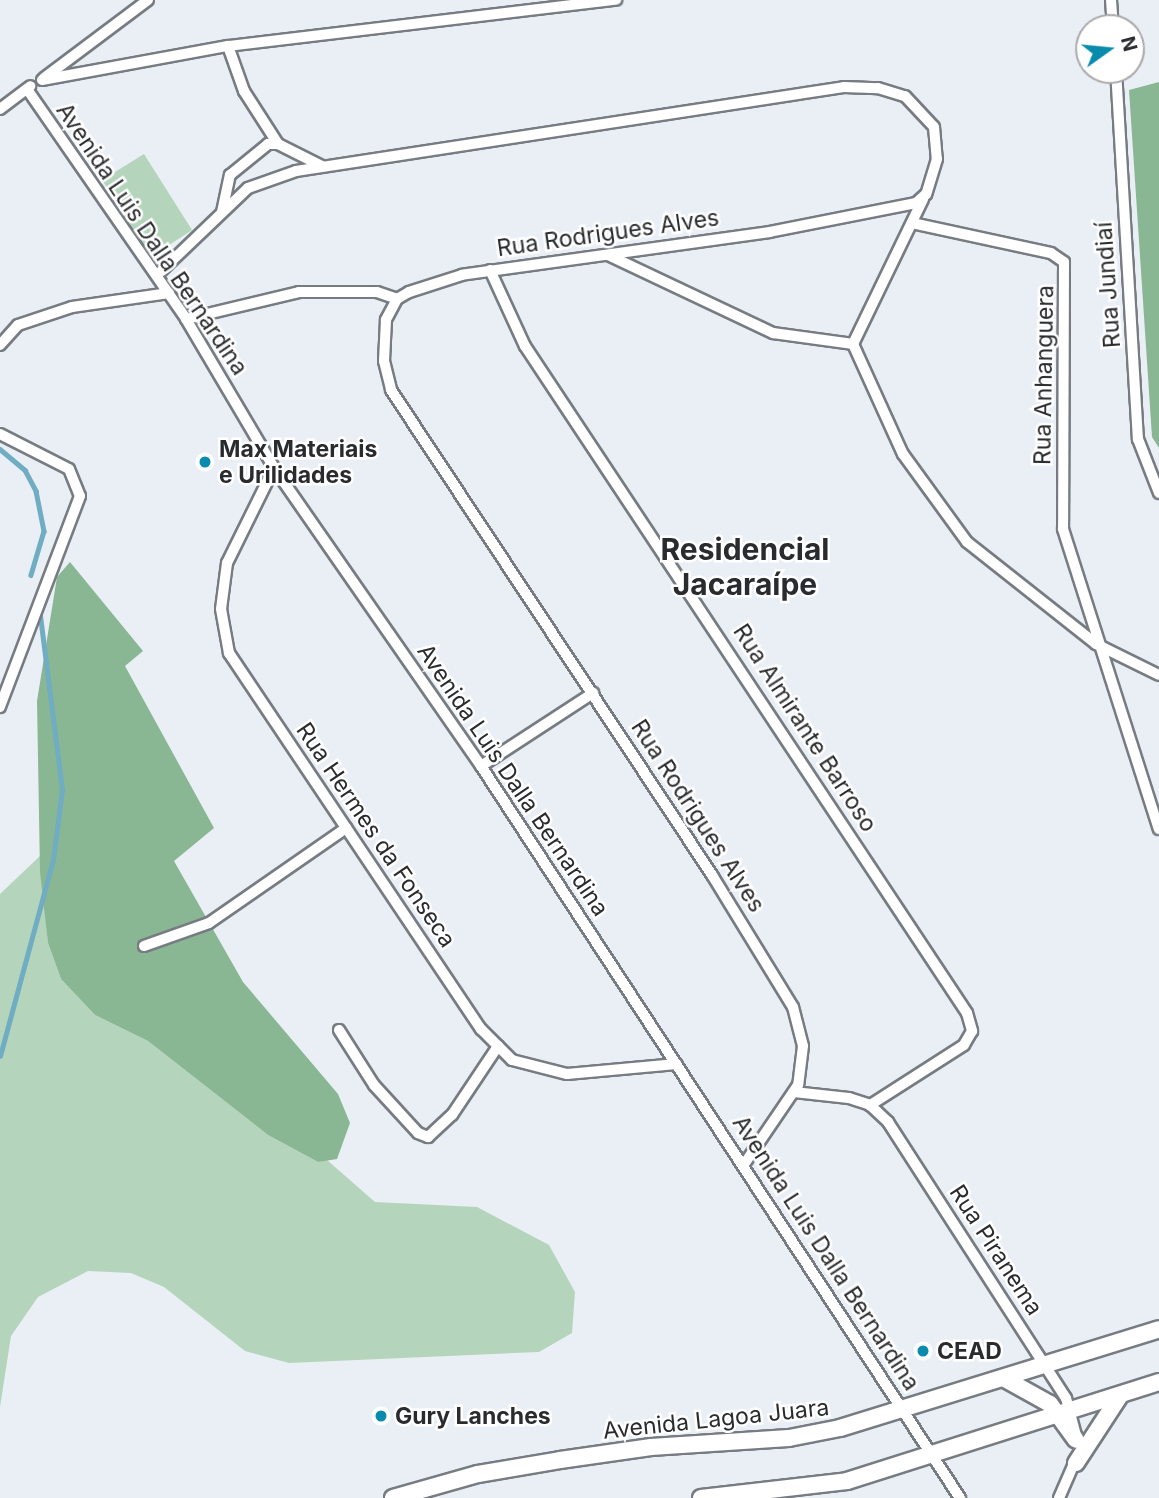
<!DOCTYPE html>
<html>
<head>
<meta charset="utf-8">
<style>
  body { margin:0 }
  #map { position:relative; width:1159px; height:1498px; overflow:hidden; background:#eaeff6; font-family:Inter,sans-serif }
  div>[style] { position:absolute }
  .green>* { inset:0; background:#b4d5bb }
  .forest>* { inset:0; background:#89b693 }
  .stream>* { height:4.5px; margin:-2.25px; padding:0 2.25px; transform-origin:2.25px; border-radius:2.25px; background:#70acc2 }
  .roads { filter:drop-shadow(2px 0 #777c82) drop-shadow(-2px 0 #777c82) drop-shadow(0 2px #777c82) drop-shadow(0 -2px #777c82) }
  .street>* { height:10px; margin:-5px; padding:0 5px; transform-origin:5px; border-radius:5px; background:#fff }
  .secondary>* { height:16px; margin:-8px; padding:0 8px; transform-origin:8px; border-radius:8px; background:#fff }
  .dots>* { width:19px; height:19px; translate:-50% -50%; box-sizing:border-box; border:4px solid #fff; border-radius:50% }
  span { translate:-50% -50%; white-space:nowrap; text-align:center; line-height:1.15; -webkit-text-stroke:5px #fff; paint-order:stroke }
  .street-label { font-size:23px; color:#2a2b2e }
  .poi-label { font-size:23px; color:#2a2b2e; font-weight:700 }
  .left { translate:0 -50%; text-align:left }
  .district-label { font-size:30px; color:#2a2b2e; font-weight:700 }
  .north { position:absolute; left:1075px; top:14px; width:70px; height:70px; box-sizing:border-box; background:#fff; border:2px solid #aaaaab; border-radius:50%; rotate:75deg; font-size:19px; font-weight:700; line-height:28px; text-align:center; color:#2a2b2e }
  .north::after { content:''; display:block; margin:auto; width:24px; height:32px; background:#088bac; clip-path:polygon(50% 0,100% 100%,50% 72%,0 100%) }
</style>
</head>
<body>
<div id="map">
  <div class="green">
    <i style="clip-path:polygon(144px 154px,192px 230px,151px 257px,102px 180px)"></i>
    <i style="clip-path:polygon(40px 856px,48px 943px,61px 979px,95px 1015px,148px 1041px,268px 1135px,318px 1162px,327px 1160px,375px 1202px,477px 1207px,549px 1245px,575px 1292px,572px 1333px,539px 1352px,289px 1363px,245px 1351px,164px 1287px,131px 1273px,88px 1271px,38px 1297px,11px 1336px,0 1407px,0 894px)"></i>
  </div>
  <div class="forest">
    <i style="clip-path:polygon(1159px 82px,1159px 448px,1152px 437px,1129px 90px)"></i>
    <i style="clip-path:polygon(70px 562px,143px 651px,125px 666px,214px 828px,174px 861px,243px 982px,338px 1094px,350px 1123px,337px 1159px,318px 1162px,268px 1135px,148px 1041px,95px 1015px,61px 979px,48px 943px,40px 872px,37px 701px,57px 577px)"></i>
  </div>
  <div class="stream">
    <i style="left:0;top:449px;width:33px;rotate:40deg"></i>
    <i style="left:25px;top:470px;width:24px;rotate:62deg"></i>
    <i style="left:36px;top:491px;width:41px;rotate:78.7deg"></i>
    <i style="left:44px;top:531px;width:46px;rotate:106.5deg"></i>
    <i style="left:0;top:1056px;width:203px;rotate:-74.9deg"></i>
    <i style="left:53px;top:860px;width:71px;rotate:-82.7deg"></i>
    <i style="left:62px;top:790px;width:175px;rotate:-97.2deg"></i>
  </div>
  <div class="roads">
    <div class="street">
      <i style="left:1111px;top:0;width:28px;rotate:86deg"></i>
      <i style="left:228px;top:46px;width:48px;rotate:70.4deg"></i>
      <i style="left:244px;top:91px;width:63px;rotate:57.3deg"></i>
      <i style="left:1116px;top:70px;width:370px;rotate:86.6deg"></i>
      <i style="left:1138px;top:439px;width:58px;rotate:68.7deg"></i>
      <i style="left:44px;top:78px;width:130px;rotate:-36.9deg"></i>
      <i style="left:42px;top:80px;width:189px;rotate:-10.4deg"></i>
      <i style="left:228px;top:46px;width:391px;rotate:-6.8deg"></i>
      <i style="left:27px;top:89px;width:280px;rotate:55.3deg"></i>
      <i style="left:186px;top:319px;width:173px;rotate:59.4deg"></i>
      <i style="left:274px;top:468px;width:363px;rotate:55.2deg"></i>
      <i style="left:481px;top:766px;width:875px;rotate:56.8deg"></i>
      <i style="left:0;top:109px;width:38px;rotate:-37deg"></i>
      <i style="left:222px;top:212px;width:38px;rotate:-78deg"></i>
      <i style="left:230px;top:175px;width:49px;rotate:-39.2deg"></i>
      <i style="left:268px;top:144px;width:10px"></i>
      <i style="left:278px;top:144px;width:49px;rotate:26.6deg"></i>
      <i style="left:912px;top:223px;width:142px;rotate:12.2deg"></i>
      <i style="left:1051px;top:253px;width:16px;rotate:35deg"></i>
      <i style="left:1064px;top:262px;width:267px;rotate:90.2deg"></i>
      <i style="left:1063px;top:529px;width:315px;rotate:72.3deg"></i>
      <i style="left:608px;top:255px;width:183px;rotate:25.3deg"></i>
      <i style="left:773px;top:333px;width:81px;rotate:7.8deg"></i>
      <i style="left:490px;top:270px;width:84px;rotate:65.3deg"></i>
      <i style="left:525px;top:346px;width:800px;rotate:56.47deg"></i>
      <i style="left:967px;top:1013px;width:19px;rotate:74deg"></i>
      <i style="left:972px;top:1031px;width:16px;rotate:120deg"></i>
      <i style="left:964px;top:1045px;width:112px;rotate:147.4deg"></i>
      <i style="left:157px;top:275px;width:126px;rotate:-43.7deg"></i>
      <i style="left:248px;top:188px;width:51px;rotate:-19.5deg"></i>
      <i style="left:296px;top:171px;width:554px;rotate:-8.71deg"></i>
      <i style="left:844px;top:87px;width:34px;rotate:2deg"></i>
      <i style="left:878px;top:88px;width:28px;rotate:17deg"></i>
      <i style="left:905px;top:96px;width:42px;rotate:46.9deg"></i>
      <i style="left:934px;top:127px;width:32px;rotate:85deg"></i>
      <i style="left:937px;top:159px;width:37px;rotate:107deg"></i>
      <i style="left:926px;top:194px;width:13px;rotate:138deg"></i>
      <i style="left:916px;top:203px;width:149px;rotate:168.8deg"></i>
      <i style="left:770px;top:232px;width:311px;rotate:172.1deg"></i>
      <i style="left:462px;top:275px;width:56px;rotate:162.2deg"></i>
      <i style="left:409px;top:292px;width:14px;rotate:150deg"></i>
      <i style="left:397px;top:299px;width:24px;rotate:118deg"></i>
      <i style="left:386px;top:320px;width:41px;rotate:92.8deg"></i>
      <i style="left:384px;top:361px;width:30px;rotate:76deg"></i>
      <i style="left:391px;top:390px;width:582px;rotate:56.5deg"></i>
      <i style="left:712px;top:875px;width:155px;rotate:58.5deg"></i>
      <i style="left:793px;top:1007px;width:40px;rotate:75.6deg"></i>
      <i style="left:803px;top:1046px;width:39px;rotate:97deg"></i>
      <i style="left:798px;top:1085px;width:98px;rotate:124.2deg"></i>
      <i style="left:186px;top:319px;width:116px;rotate:-13.4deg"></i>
      <i style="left:299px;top:292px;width:78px"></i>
      <i style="left:377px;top:292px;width:21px;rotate:19deg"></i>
      <i style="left:853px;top:344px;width:121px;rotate:65.6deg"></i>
      <i style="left:903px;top:454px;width:109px;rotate:54deg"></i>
      <i style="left:967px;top:542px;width:164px;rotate:38.3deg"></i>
      <i style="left:1096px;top:644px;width:70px;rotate:26.2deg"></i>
      <i style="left:853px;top:344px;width:161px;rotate:-64.2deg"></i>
      <i style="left:0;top:345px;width:27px;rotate:-48deg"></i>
      <i style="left:18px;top:325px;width:57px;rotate:-18.4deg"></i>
      <i style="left:72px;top:307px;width:98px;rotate:-8.2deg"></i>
      <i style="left:0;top:434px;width:77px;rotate:26.9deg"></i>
      <i style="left:69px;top:469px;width:29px;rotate:68deg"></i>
      <i style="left:80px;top:496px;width:226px;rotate:110.8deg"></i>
      <i style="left:274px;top:468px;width:106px;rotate:116.3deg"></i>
      <i style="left:227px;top:563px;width:46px;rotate:97.4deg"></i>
      <i style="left:221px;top:609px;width:45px;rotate:79.7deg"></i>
      <i style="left:229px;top:653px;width:453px;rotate:56.2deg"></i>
      <i style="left:481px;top:1029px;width:44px;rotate:45deg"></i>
      <i style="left:512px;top:1060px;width:57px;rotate:14.3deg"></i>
      <i style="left:567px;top:1074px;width:110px;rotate:-5.2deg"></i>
      <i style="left:481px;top:766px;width:134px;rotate:-33.1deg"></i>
      <i style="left:144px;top:946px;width:69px;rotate:-19.5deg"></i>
      <i style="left:209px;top:923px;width:167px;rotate:-34.7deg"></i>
      <i style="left:339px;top:1030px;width:65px;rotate:57.5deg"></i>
      <i style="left:374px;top:1085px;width:65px;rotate:47.5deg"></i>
      <i style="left:418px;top:1133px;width:11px;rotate:22deg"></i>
      <i style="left:428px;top:1137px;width:33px;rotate:-43deg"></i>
      <i style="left:452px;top:1115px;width:83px;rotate:-56.3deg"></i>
      <i style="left:794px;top:1092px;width:55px;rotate:6.2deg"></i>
      <i style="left:849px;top:1098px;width:22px;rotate:18deg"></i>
      <i style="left:870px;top:1105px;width:25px;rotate:43deg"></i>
      <i style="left:888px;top:1122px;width:328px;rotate:57.2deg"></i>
      <i style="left:1066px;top:1398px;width:39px;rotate:75deg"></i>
      <i style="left:1059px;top:1498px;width:43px;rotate:-66.4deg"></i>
    </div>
    <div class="secondary">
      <i style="left:1005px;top:1379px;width:51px;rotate:29.1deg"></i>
      <i style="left:1050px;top:1404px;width:44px;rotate:54.2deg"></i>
      <i style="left:1076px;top:1463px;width:79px;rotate:-56.9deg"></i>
      <i style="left:393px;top:1498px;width:88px;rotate:-15.8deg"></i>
      <i style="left:478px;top:1474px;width:83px;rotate:-9.7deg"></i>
      <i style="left:560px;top:1460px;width:92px;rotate:-8.1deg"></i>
      <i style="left:651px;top:1447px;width:138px;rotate:-3.7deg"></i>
      <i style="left:789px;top:1438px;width:52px;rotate:-11.1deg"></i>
      <i style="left:840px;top:1428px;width:334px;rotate:-17.2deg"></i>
      <i style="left:701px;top:1498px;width:147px;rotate:-6.6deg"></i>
      <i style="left:847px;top:1481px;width:327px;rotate:-17.6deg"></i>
    </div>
  </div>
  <div class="dots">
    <i style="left:205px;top:462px;background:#088bac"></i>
    <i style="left:923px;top:1351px;background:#088bac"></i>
    <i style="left:381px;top:1416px;background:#088bac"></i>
  </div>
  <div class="street-label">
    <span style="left:608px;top:233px;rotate:-8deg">Rua Rodrigues Alves</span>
    <span style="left:152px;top:239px;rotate:56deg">Avenida Luis Dalla Bernardina</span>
    <span style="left:1108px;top:285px;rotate:-94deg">Rua Jundiaí</span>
    <span style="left:1044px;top:375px;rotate:-89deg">Rua Anhanguera</span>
    <span style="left:805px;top:728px;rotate:57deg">Rua Almirante Barroso</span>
    <span style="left:513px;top:780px;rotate:56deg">Avenida Luis Dalla Bernardina</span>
    <span style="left:698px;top:816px;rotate:57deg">Rua Rodrigues Alves</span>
    <span style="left:376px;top:835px;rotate:56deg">Rua Hermes da Fonseca</span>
    <span style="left:996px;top:1250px;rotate:57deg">Rua Piranema</span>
    <span style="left:826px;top:1253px;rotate:57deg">Avenida Luis Dalla Bernardina</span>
    <span style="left:716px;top:1419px;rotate:-6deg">Avenida Lagoa Juara</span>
  </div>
  <div class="poi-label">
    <span class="left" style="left:219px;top:462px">Max Materiais<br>e Urilidades</span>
    <span class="left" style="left:937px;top:1351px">CEAD</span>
    <span class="left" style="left:395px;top:1416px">Gury Lanches</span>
  </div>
  <div class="district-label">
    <span style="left:745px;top:566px">Residencial<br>Jacaraípe</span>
  </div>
  <div class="north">N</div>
</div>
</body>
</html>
